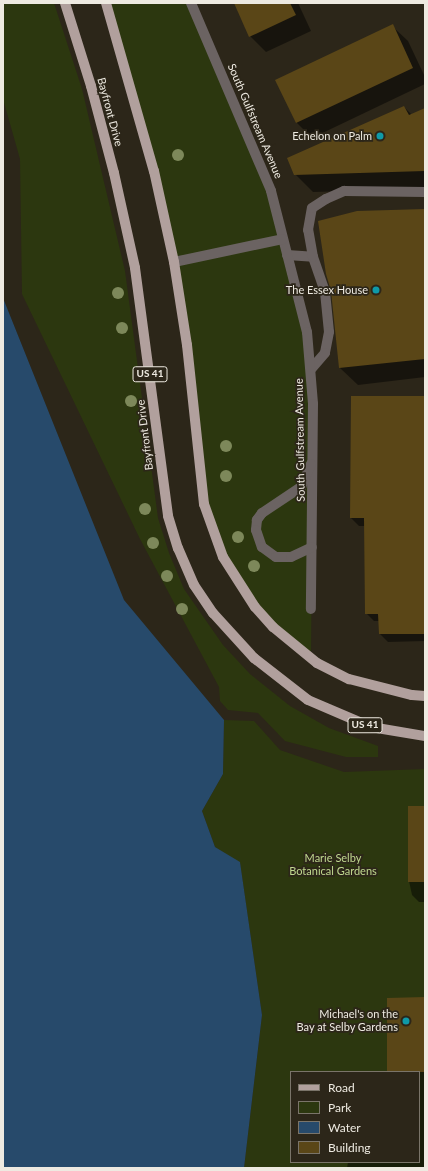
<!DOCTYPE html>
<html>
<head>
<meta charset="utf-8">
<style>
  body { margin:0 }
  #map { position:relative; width:428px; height:1171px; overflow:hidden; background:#2c2619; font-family:Lato,sans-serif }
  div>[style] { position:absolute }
  .green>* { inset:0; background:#2c370f }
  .water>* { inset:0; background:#274a6b }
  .shadow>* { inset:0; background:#0007 }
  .building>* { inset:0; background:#5a4617 }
  .lane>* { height:10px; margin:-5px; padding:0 5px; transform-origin:5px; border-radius:5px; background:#6b6362 }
  .street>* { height:10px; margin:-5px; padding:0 5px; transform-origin:5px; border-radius:5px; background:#6b6362 }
  .primary>* { height:10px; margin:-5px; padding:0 5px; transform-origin:5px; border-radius:5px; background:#b1a09d }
  .trees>* { width:12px; height:12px; margin:-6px; border-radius:50%; background:#7d885a }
  .dots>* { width:11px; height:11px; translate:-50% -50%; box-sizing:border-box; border:2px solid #2c2619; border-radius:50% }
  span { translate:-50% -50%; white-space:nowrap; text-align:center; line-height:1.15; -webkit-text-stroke:3.5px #2c2619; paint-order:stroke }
  .shield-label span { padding:1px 3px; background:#2c2619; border:1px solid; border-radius:3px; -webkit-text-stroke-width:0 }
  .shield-label { font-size:10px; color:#eeeae1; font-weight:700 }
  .street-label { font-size:11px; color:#eeeae1 }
  .poi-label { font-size:11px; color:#eeeae1 }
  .right { translate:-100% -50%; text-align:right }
  .park-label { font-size:11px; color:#c0d88f }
  .frame { position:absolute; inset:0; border:4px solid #eeeae1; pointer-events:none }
  .legend { position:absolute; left:290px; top:1071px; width:130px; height:92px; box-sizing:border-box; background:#2c2619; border:1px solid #7a7469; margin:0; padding:5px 7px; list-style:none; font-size:12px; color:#eeeae1 }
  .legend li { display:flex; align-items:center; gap:8px; height:20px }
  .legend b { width:20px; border:1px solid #7a7469 }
</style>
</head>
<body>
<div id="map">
  <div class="green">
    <i style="clip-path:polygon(3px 3px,54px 3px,82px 89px,125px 271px,158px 518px,169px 553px,184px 589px,223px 645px,250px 674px,290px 706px,329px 728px,378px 746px,378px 757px,346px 757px,285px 741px,258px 713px,228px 710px,220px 701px,219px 687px,140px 539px,22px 294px,20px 159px,3px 99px)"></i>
    <i style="clip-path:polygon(106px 3px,191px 3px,271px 191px,307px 332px,313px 404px,311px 658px,293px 645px,239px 585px,204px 504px,174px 262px)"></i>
    <i style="clip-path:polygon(evenodd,224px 720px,254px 721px,280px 750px,344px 772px,425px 769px,425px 1168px,244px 1168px,262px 1015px,240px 863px,215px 847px,202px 811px,223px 774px,224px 720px,291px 1072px,419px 1072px,419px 1162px,291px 1162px,291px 1072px)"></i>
  </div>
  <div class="water">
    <i style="clip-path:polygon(3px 298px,124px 600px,224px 720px,223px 774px,202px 811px,215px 847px,240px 862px,262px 1015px,244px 1168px,3px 1168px)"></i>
  </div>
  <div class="shadow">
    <i style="clip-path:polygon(235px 3px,298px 3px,311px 31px,266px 52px,250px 36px)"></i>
    <i style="clip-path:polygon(392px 26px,408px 41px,425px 77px,425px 84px,312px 138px,296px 122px)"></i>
    <i style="clip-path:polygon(404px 107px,412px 115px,425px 109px,425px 189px,313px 192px,295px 174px)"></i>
    <i style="clip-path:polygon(425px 211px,425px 377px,358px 385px,340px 368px)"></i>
    <i style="clip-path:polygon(425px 397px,425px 641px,388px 642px,380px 634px,379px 621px,374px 621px,366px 613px,365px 526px,359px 526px,351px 518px)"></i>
    <i style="clip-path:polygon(425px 807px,425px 902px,419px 902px,412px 895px,409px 881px)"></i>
    <i style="clip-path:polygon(425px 998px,425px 1168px,347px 1168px,348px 1162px,419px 1162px,419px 1072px,388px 1072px)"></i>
  </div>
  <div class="building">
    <i style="clip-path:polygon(234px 3px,290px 3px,296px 15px,249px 37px)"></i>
    <i style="clip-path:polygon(393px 24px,413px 68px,296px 123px,275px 80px)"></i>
    <i style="clip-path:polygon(404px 106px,409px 115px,425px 108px,425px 171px,294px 175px,287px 158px)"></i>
    <i style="clip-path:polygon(425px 209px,425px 359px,339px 368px,331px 291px,326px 274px,318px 221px,357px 211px)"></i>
    <i style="clip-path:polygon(351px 396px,425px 396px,425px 634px,379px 634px,378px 614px,365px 614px,364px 518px,350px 518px)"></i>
    <i style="clip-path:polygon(408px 806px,425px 806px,425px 882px,408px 882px)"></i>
    <i style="clip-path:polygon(425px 997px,425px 1072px,387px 1072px,387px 998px)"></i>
  </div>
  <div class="lane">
    <i style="left:287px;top:255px;width:26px;rotate:4deg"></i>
    <i style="left:313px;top:257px;width:37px;rotate:71deg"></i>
    <i style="left:325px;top:292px;width:40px;rotate:84.3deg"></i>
    <i style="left:329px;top:332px;width:21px;rotate:101deg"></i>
    <i style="left:325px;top:353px;width:21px;rotate:131deg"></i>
    <i style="left:313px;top:257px;width:27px;rotate:-100deg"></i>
    <i style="left:308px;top:230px;width:22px;rotate:-80deg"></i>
    <i style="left:312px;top:208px;width:17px;rotate:-33deg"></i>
    <i style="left:326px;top:199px;width:20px;rotate:-24deg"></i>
    <i style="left:344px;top:191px;width:81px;rotate:0.7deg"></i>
  </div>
  <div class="street">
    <i style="left:191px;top:3px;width:204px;rotate:66.9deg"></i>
    <i style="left:271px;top:191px;width:146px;rotate:75.7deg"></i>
    <i style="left:307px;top:332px;width:72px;rotate:85.2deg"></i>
    <i style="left:313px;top:404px;width:205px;rotate:90.6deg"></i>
    <i style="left:174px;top:262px;width:111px;rotate:-11.9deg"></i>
    <i style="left:311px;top:464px;width:25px;rotate:113deg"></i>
    <i style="left:301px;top:487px;width:47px;rotate:146.3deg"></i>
    <i style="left:262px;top:513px;width:9px;rotate:126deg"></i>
    <i style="left:257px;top:520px;width:10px;rotate:96deg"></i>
    <i style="left:256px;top:530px;width:18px;rotate:71deg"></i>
    <i style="left:262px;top:547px;width:17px;rotate:36deg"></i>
    <i style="left:276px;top:557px;width:15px"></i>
    <i style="left:291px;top:557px;width:23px;rotate:-25deg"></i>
  </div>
  <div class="primary">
    <i style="left:65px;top:3px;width:87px;rotate:72.6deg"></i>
    <i style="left:91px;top:86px;width:90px;rotate:75.2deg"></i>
    <i style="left:114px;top:173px;width:97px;rotate:77.5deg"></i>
    <i style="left:135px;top:268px;width:250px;rotate:82.4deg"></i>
    <i style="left:168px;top:516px;width:34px;rotate:73deg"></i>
    <i style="left:178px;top:548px;width:40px;rotate:66.6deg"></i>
    <i style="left:194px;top:585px;width:34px;rotate:56deg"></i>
    <i style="left:213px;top:613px;width:61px;rotate:47.7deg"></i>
    <i style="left:254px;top:658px;width:68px;rotate:37.9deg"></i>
    <i style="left:308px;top:700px;width:69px;rotate:23.2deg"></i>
    <i style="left:371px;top:727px;width:55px;rotate:9.5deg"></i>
    <i style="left:106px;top:3px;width:175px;rotate:74.1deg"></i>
    <i style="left:154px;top:171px;width:93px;rotate:77.6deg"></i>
    <i style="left:174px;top:262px;width:84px;rotate:81.1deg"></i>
    <i style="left:187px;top:345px;width:160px;rotate:83.9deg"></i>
    <i style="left:204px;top:504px;width:56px;rotate:70.3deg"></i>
    <i style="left:223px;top:557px;width:59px;rotate:57.4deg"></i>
    <i style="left:255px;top:607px;width:27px;rotate:48deg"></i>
    <i style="left:273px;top:627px;width:57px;rotate:39.3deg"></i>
    <i style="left:317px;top:663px;width:36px;rotate:27deg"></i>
    <i style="left:349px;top:679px;width:65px;rotate:14.3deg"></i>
    <i style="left:412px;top:695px;width:13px;rotate:4deg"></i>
  </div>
  <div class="trees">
    <i style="left:178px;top:155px"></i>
    <i style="left:118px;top:293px"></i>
    <i style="left:122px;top:328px"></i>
    <i style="left:131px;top:401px"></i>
    <i style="left:226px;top:446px"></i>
    <i style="left:226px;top:476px"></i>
    <i style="left:145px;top:509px"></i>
    <i style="left:238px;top:537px"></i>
    <i style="left:153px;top:543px"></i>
    <i style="left:254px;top:566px"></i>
    <i style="left:167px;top:576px"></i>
    <i style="left:182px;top:609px"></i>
  </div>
  <div class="dots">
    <i style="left:380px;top:136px;background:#0f9aa8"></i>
    <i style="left:376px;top:290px;background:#0f9aa8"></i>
    <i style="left:406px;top:1021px;background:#0f9aa8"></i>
  </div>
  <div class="shield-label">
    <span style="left:150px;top:374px">US 41</span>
    <span style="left:365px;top:725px">US 41</span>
  </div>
  <div class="street-label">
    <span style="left:110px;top:112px;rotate:75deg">Bayfront Drive</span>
    <span style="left:255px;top:121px;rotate:67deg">South Gulfstream Avenue</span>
    <span style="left:145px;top:435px;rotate:-97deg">Bayfront Drive</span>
    <span style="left:300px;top:440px;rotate:-91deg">South Gulfstream Avenue</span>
  </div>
  <div class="poi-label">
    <span class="right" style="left:372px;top:136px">Echelon on Palm</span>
    <span class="right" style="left:368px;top:290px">The Essex House</span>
    <span class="right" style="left:398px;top:1021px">Michael's on the<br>Bay at Selby Gardens</span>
  </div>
  <div class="park-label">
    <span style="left:333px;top:865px">Marie Selby<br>Botanical Gardens</span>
  </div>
  <div class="frame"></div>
  <ul class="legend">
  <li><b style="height:5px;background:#b1a09d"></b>Road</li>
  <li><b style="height:11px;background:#2c370f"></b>Park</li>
  <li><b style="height:11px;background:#274a6b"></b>Water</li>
  <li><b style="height:11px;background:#5a4617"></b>Building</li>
  </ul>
</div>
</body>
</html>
